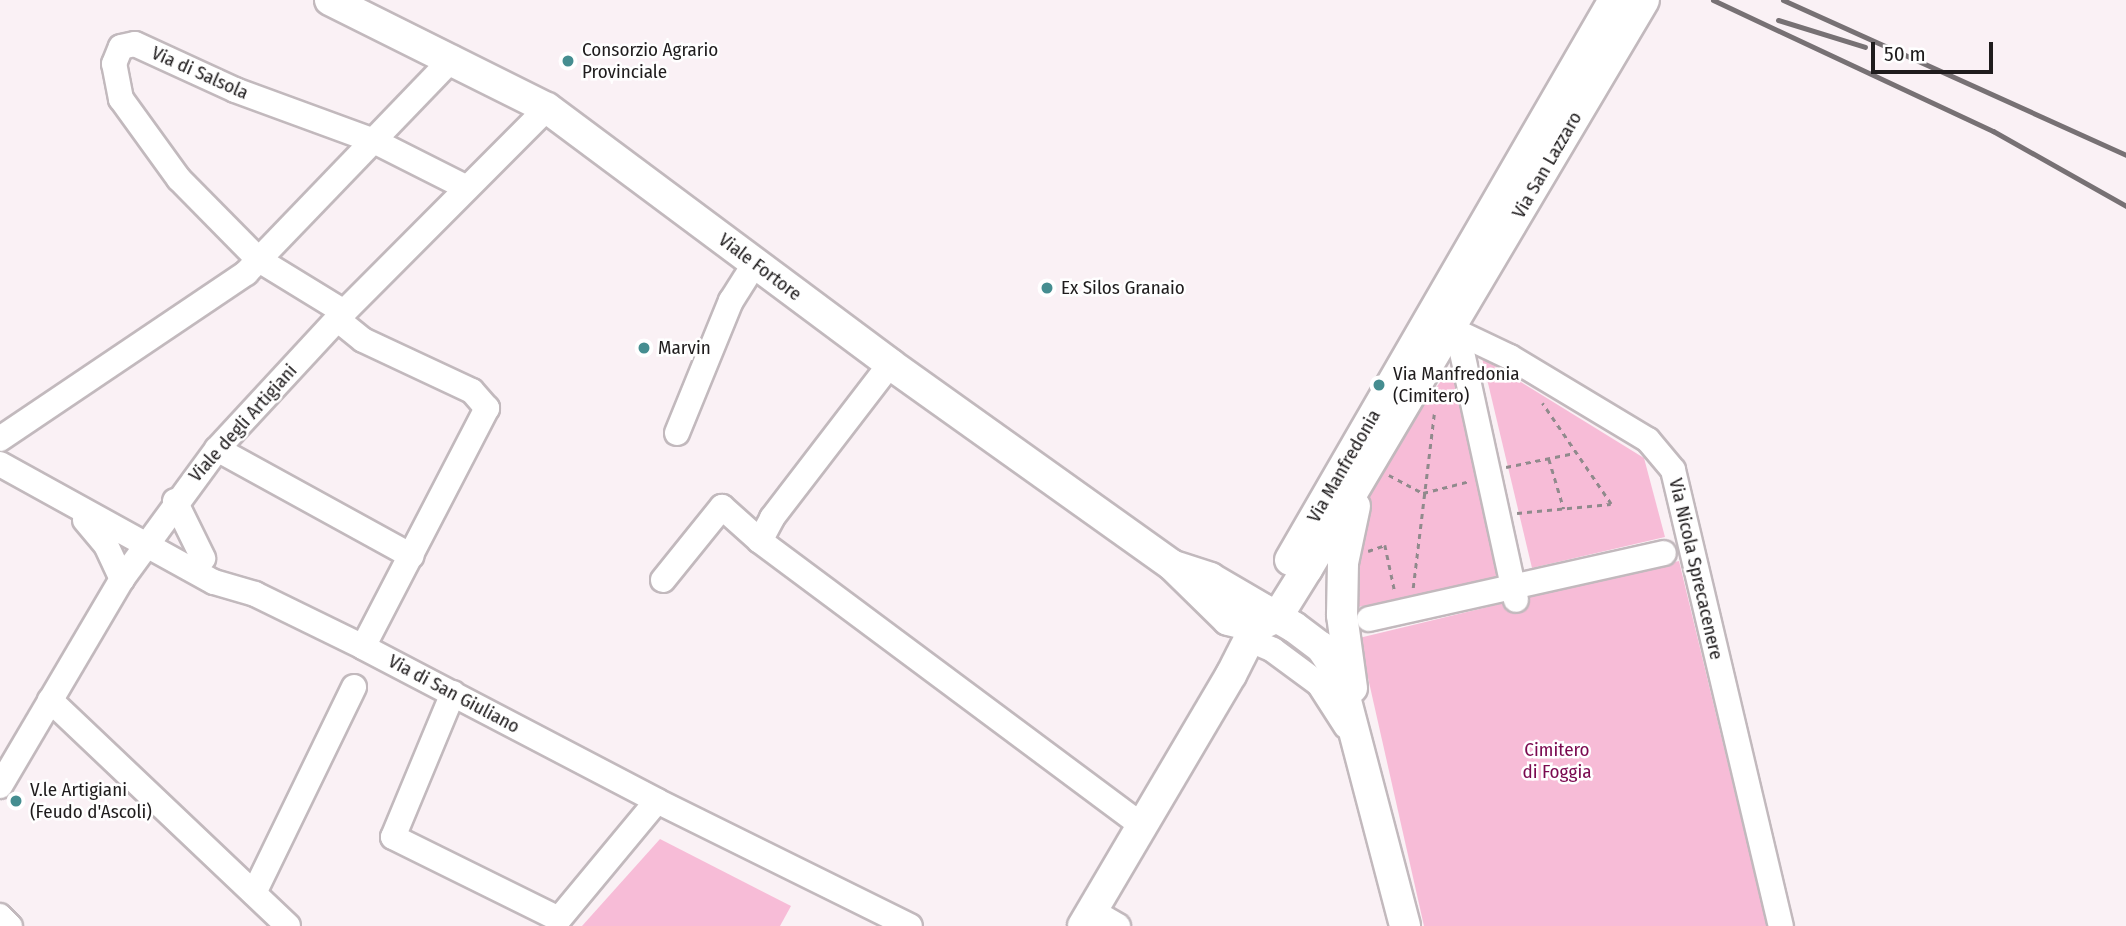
<!DOCTYPE html>
<html>
<head>
<meta charset="utf-8">
<style>
  body { margin:0 }
  #map { position:relative; width:2126px; height:926px; overflow:hidden; background:#faf1f5; font-family:"Fira Sans Condensed",sans-serif }
  div>[style] { position:absolute }
  .green>* { inset:0; background:#f7bcd7 }
  .path>* { height:2.5px; margin-top:-1.25px; transform-origin:0; background:repeating-linear-gradient(90deg,#908a8c 0 5px,transparent 0 10px) }
  .roads { filter:drop-shadow(2px 0 #c2b9bd) drop-shadow(-2px 0 #c2b9bd) drop-shadow(0 2px #c2b9bd) drop-shadow(0 -2px #c2b9bd) }
  .minor>* { height:24px; margin:-12px; padding:0 12px; transform-origin:12px; border-radius:12px; background:#fff }
  .major>* { height:30px; margin:-15px; padding:0 15px; transform-origin:15px; border-radius:15px; background:#fff }
  .rail>* { height:5px; margin:-2.5px; padding:0 2.5px; transform-origin:2.5px; border-radius:2.5px; background:#777174 }
  .dots>* { width:19px; height:19px; translate:-50% -50%; box-sizing:border-box; border:4px solid #fff; border-radius:50% }
  span { translate:-50% -50%; white-space:nowrap; text-align:center; line-height:1.15; -webkit-text-stroke:5px #fff; paint-order:stroke }
  .poi-label { font-size:19px; color:#1f1c1d }
  .left { translate:0 -50%; text-align:left }
  .street-label { font-size:19px; color:#1f1c1d }
  .park-label { font-size:19px; color:#7a0a50 }
  .scale { position:absolute; left:1871px; top:42px; width:122px; height:32px; box-sizing:border-box; border:4px solid #1f1c1d; border-top:0; padding-left:9px; font-size:21px; line-height:24px; white-space:nowrap; color:#1f1c1d; -webkit-text-stroke:5px #fff; paint-order:stroke }
</style>
</head>
<body>
<div id="map">
  <div class="green">
    <i style="clip-path:polygon(1482px 358px,1644px 458px,1665px 537px,1532px 568px)"></i>
    <i style="clip-path:polygon(1451px 367px,1503px 576px,1354px 608px,1351px 542px,1383px 461px)"></i>
    <i style="clip-path:polygon(1679px 561px,1767px 926px,1424px 926px,1359px 638px)"></i>
    <i style="clip-path:polygon(660px 839px,791px 906px,780px 926px,582px 926px)"></i>
  </div>
  <div class="path">
    <i style="left:1549px;top:459px;width:52px;rotate:73.3deg"></i>
    <i style="left:1506px;top:467px;width:70px;rotate:-11.5deg"></i>
    <i style="left:1389px;top:475px;width:38px;rotate:28deg"></i>
    <i style="left:1423px;top:493px;width:49px;rotate:-14.3deg"></i>
    <i style="left:1517px;top:513px;width:94px;rotate:-5.5deg"></i>
    <i style="left:1611px;top:504px;width:122px;rotate:-124.3deg"></i>
    <i style="left:1368px;top:551px;width:18px;rotate:-19deg"></i>
    <i style="left:1385px;top:545px;width:48px;rotate:78deg"></i>
    <i style="left:1413px;top:588px;width:175px;rotate:-83.1deg"></i>
  </div>
  <div class="roads">
    <div class="minor">
      <i style="left:344px;top:312px;width:100px;rotate:-148.5deg"></i>
      <i style="left:259px;top:260px;width:114px;rotate:-134.6deg"></i>
      <i style="left:179px;top:179px;width:99px;rotate:-125.9deg"></i>
      <i style="left:121px;top:99px;width:36px;rotate:-101deg"></i>
      <i style="left:114px;top:64px;width:18px;rotate:-68deg"></i>
      <i style="left:121px;top:47px;width:14px;rotate:-12deg"></i>
      <i style="left:135px;top:44px;width:110px;rotate:24.7deg"></i>
      <i style="left:235px;top:90px;width:146px;rotate:20.1deg"></i>
      <i style="left:372px;top:140px;width:106px;rotate:26.8deg"></i>
      <i style="left:337px;top:319px;width:33px;rotate:39deg"></i>
      <i style="left:363px;top:340px;width:120px;rotate:25.1deg"></i>
      <i style="left:472px;top:391px;width:23px;rotate:49deg"></i>
      <i style="left:487px;top:408px;width:269px;rotate:117.4deg"></i>
      <i style="left:1432px;top:320px;width:86px;rotate:25.4deg"></i>
      <i style="left:1510px;top:357px;width:161px;rotate:31deg"></i>
      <i style="left:1648px;top:440px;width:39px;rotate:50deg"></i>
      <i style="left:1673px;top:470px;width:469px;rotate:76.7deg"></i>
      <i style="left:1458px;top:334px;width:272px;rotate:77.7deg"></i>
      <i style="left:677px;top:433px;width:143px;rotate:-67.8deg"></i>
      <i style="left:731px;top:301px;width:45px;rotate:-57.7deg"></i>
      <i style="left:0;top:439px;width:297px;rotate:-34deg"></i>
      <i style="left:246px;top:273px;width:298px;rotate:-46.1deg"></i>
      <i style="left:217px;top:449px;width:222px;rotate:28.8deg"></i>
      <i style="left:0;top:464px;width:244px;rotate:28.9deg"></i>
      <i style="left:214px;top:582px;width:43px;rotate:16.3deg"></i>
      <i style="left:255px;top:594px;width:120px;rotate:26.1deg"></i>
      <i style="left:363px;top:647px;width:332px;rotate:27.6deg"></i>
      <i style="left:657px;top:801px;width:282px;rotate:26.3deg"></i>
      <i style="left:175px;top:501px;width:64px;rotate:63.8deg"></i>
      <i style="left:85px;top:520px;width:33px;rotate:50deg"></i>
      <i style="left:106px;top:545px;width:38px;rotate:65deg"></i>
      <i style="left:760px;top:541px;width:26px;rotate:-62deg"></i>
      <i style="left:772px;top:518px;width:194px;rotate:-52.5deg"></i>
      <i style="left:663px;top:580px;width:94px;rotate:-51.1deg"></i>
      <i style="left:722px;top:507px;width:51px;rotate:41.8deg"></i>
      <i style="left:760px;top:541px;width:477px;rotate:36.7deg"></i>
      <i style="left:1369px;top:619px;width:302px;rotate:-12.6deg"></i>
      <i style="left:1250px;top:640px;width:25px;rotate:23deg"></i>
      <i style="left:1273px;top:650px;width:57px;rotate:36.5deg"></i>
      <i style="left:1319px;top:684px;width:50px;rotate:57.3deg"></i>
      <i style="left:453px;top:693px;width:156px;rotate:112.6deg"></i>
      <i style="left:393px;top:837px;width:185px;rotate:26.3deg"></i>
      <i style="left:559px;top:919px;width:153px;rotate:-50.3deg"></i>
      <i style="left:50px;top:700px;width:328px;rotate:43.5deg"></i>
      <i style="left:0;top:786px;width:240px;rotate:-59.5deg"></i>
      <i style="left:122px;top:579px;width:161px;rotate:-53.8deg"></i>
      <i style="left:217px;top:449px;width:187px;rotate:-47.2deg"></i>
      <i style="left:344px;top:312px;width:288px;rotate:-45.1deg"></i>
      <i style="left:254px;top:893px;width:229px;rotate:-64.1deg"></i>
      <i style="left:1092px;top:911px;width:30px;rotate:30deg"></i>
      <i style="left:0;top:916px;width:14px;rotate:45deg"></i>
    </div>
    <div class="major">
      <i style="left:330px;top:0;width:242px;rotate:26.5deg"></i>
      <i style="left:547px;top:108px;width:428px;rotate:36.7deg"></i>
      <i style="left:890px;top:364px;width:346px;rotate:35.5deg"></i>
      <i style="left:1172px;top:565px;width:78px;rotate:44.5deg"></i>
      <i style="left:1228px;top:620px;width:29px;rotate:14deg"></i>
      <i style="left:1256px;top:627px;width:23px;rotate:-25deg"></i>
      <i style="left:1277px;top:617px;width:57px;rotate:-58deg"></i>
      <i style="left:1307px;top:569px;width:661px;rotate:-59.36deg"></i>
      <i style="left:1290px;top:560px;width:647px;rotate:-59.95deg"></i>
      <i style="left:1177px;top:567px;width:35px;rotate:18deg"></i>
      <i style="left:1210px;top:578px;width:97px;rotate:30.3deg"></i>
      <i style="left:1294px;top:627px;width:34px;rotate:37deg"></i>
      <i style="left:1321px;top:647px;width:32px;rotate:56deg"></i>
      <i style="left:1339px;top:674px;width:260px;rotate:75.3deg"></i>
      <i style="left:1352px;top:688px;width:74px;rotate:-97.8deg"></i>
      <i style="left:1342px;top:615px;width:52px;rotate:-88.9deg"></i>
      <i style="left:1343px;top:563px;width:58px;rotate:-78.1deg"></i>
      <i style="left:1083px;top:926px;width:291px;rotate:-59.5deg"></i>
      <i style="left:1231px;top:675px;width:73px;rotate:-63.1deg"></i>
    </div>
  </div>
  <div class="rail">
    <i style="left:1713px;top:0;width:309px;rotate:25.1deg"></i>
    <i style="left:1993px;top:131px;width:153px;rotate:29.4deg"></i>
    <i style="left:1783px;top:0;width:376px;rotate:24.3deg"></i>
    <i style="left:1778px;top:20px;width:91px;rotate:17.2deg"></i>
  </div>
  <div class="dots">
    <i style="left:568px;top:61px;background:#458d90"></i>
    <i style="left:1047px;top:288px;background:#458d90"></i>
    <i style="left:644px;top:348px;background:#458d90"></i>
    <i style="left:1379px;top:385px;background:#458d90"></i>
    <i style="left:16px;top:801px;background:#458d90"></i>
  </div>
  <div class="poi-label">
    <span class="left" style="left:582px;top:61px">Consorzio Agrario<br>Provinciale</span>
    <span class="left" style="left:1061px;top:288px">Ex Silos Granaio</span>
    <span class="left" style="left:658px;top:348px">Marvin</span>
    <span class="left" style="left:1393px;top:385px">Via Manfredonia<br>(Cimitero)</span>
    <span class="left" style="left:30px;top:801px">V.le Artigiani<br>(Feudo d'Ascoli)</span>
  </div>
  <div class="street-label">
    <span style="left:200px;top:73px;rotate:24deg">Via di Salsola</span>
    <span style="left:1547px;top:165px;rotate:-60deg">Via San Lazzaro</span>
    <span style="left:760px;top:267px;rotate:37deg">Viale Fortore</span>
    <span style="left:243px;top:423px;rotate:-48deg">Viale degli Artigiani</span>
    <span style="left:1344px;top:466px;rotate:-60deg">Via Manfredonia</span>
    <span style="left:1696px;top:569px;rotate:77deg">Via Nicola Sprecacenere</span>
    <span style="left:454px;top:694px;rotate:28deg">Via di San Giuliano</span>
  </div>
  <div class="park-label">
    <span style="left:1557px;top:761px">Cimitero<br>di Foggia</span>
  </div>
  <div class="scale">50 m</div>
</div>
</body>
</html>
